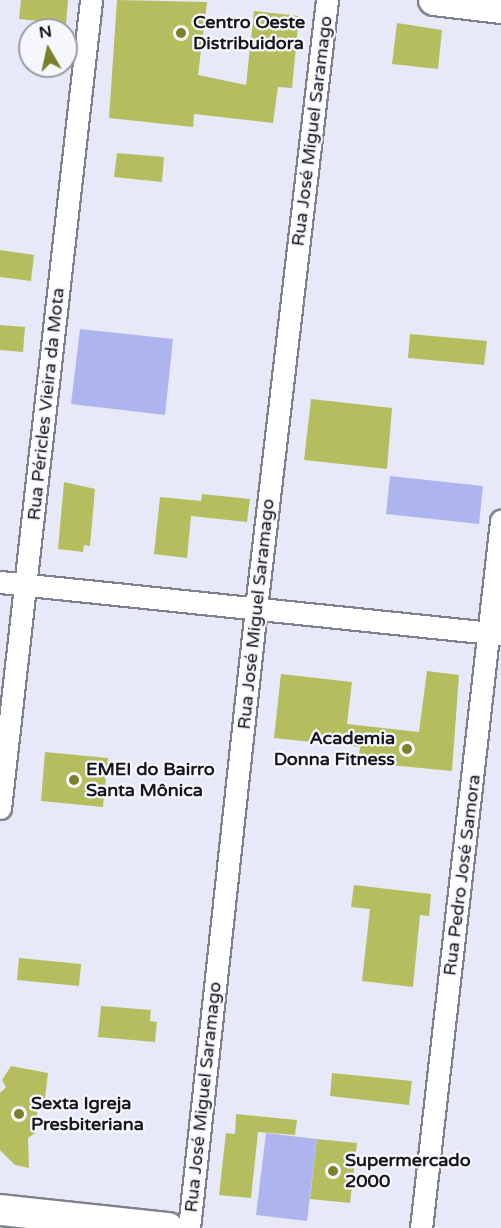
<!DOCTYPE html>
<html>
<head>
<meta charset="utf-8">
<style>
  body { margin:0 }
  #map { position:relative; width:501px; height:1228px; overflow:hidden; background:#e7e9f9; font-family:"Varela Round",sans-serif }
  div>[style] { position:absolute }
  .green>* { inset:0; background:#aeb5ee }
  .building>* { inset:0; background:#b5be5e }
  .roads { filter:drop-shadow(2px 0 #7f818e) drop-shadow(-2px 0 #7f818e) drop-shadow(0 2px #7f818e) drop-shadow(0 -2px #7f818e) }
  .street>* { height:21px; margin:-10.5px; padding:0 10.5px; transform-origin:10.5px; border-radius:10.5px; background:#fff }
  .secondary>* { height:30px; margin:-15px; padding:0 15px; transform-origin:15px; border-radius:15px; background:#fff }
  .dots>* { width:16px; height:16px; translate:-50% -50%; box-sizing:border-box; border:3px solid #f6f7fd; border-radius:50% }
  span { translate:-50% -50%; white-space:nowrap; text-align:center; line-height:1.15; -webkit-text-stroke:4.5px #f6f7fd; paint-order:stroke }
  .poi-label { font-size:18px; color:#16161c; font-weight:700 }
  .left { translate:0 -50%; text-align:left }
  .right { translate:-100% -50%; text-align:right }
  .street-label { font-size:18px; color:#16161c }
  .north { position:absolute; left:18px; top:18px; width:60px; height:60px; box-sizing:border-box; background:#f6f7fd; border:2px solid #9c9da3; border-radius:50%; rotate:351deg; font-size:16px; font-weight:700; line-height:24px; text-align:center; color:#16161c }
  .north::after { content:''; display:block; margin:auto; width:21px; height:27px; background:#7a812c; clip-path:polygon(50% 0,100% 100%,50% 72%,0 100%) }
</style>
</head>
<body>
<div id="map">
  <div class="green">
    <i style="clip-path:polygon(80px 329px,173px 339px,165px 415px,71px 404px)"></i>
    <i style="clip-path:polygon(390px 476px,483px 486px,479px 524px,386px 514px)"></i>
    <i style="clip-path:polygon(266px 1133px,317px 1139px,307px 1221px,256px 1215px)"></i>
  </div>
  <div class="building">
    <i style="clip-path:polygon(21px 0,68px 0,66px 24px,19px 19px)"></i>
    <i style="clip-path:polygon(117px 0,207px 2px,198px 75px,246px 85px,254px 11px,299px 16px,292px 88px,278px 87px,273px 123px,194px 114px,193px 127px,109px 118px)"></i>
    <i style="clip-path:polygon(397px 23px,442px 30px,438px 69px,392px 64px)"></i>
    <i style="clip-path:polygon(117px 153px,164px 157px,162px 182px,114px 177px)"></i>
    <i style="clip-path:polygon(0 250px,34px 255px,31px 281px,0 277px)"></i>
    <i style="clip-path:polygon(0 325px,25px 327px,23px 352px,0 350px)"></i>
    <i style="clip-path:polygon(410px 334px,487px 341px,484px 365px,408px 358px)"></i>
    <i style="clip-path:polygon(311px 399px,392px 408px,387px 469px,304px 460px)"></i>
    <i style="clip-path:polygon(64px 482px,95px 489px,90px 546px,84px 545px,83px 552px,58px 549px)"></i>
    <i style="clip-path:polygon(202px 494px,250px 499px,247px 522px,191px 516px,187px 558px,154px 554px,160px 497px,201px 501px)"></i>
    <i style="clip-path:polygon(427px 671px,459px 675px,452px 771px,358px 762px,360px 747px,274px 738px,281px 674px,352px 682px,347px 724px,419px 732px)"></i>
    <i style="clip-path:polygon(45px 752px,108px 758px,103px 807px,41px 801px)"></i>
    <i style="clip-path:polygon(354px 885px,431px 894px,429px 916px,420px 915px,413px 987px,362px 981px,370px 909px,351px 907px)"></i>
    <i style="clip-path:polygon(19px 958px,81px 964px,79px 986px,17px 980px)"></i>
    <i style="clip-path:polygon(101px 1006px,151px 1010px,150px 1021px,157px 1022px,155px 1042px,98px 1037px)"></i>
    <i style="clip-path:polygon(11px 1066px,48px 1073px,45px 1098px,39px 1098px,35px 1133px,28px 1138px,29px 1168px,15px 1165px,0 1150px,0 1093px,6px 1087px,2px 1080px)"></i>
    <i style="clip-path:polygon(332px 1073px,412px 1081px,409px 1105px,330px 1096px)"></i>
    <i style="clip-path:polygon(236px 1114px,297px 1120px,295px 1135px,258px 1132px,251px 1198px,219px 1195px,226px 1133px,235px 1134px)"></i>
    <i style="clip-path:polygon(317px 1139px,357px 1143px,350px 1203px,310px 1199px)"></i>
  </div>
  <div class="roads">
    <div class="street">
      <i style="left:0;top:582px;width:504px;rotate:5.93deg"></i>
      <i style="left:0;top:808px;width:813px;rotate:-83.57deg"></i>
      <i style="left:189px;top:1228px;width:624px;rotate:-83.83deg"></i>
      <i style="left:256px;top:608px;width:612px;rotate:-83.34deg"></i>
      <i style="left:421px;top:1228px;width:712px;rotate:-83.54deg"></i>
    </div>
    <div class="secondary">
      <i style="left:434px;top:0;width:67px;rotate:6.8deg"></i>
      <i style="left:0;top:1210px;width:169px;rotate:6.1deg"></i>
    </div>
  </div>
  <div class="dots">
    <i style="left:181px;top:33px;background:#7a812c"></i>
    <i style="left:407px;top:749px;background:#7a812c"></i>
    <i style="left:74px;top:780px;background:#7a812c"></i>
    <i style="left:19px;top:1114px;background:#7a812c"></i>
    <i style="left:333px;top:1171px;background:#7a812c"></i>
  </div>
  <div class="poi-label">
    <span class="left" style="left:193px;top:33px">Centro Oeste<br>Distribuidora</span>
    <span class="right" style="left:395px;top:749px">Academia<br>Donna Fitness</span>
    <span class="left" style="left:86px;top:780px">EMEI do Bairro<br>Santa Mônica</span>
    <span class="left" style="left:31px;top:1114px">Sexta Igreja<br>Presbiteriana</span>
    <span class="left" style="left:345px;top:1171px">Supermercado<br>2000</span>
  </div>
  <div class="street-label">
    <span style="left:312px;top:131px;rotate:-83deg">Rua José Miguel Saramago</span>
    <span style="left:46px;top:404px;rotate:-84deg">Rua Péricles Vieira da Mota</span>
    <span style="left:256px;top:614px;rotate:-84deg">Rua José Miguel Saramago</span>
    <span style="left:462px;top:875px;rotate:-83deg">Rua Pedro José Samora</span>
    <span style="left:203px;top:1097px;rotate:-84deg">Rua José Miguel Saramago</span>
  </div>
  <div class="north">N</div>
</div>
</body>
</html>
